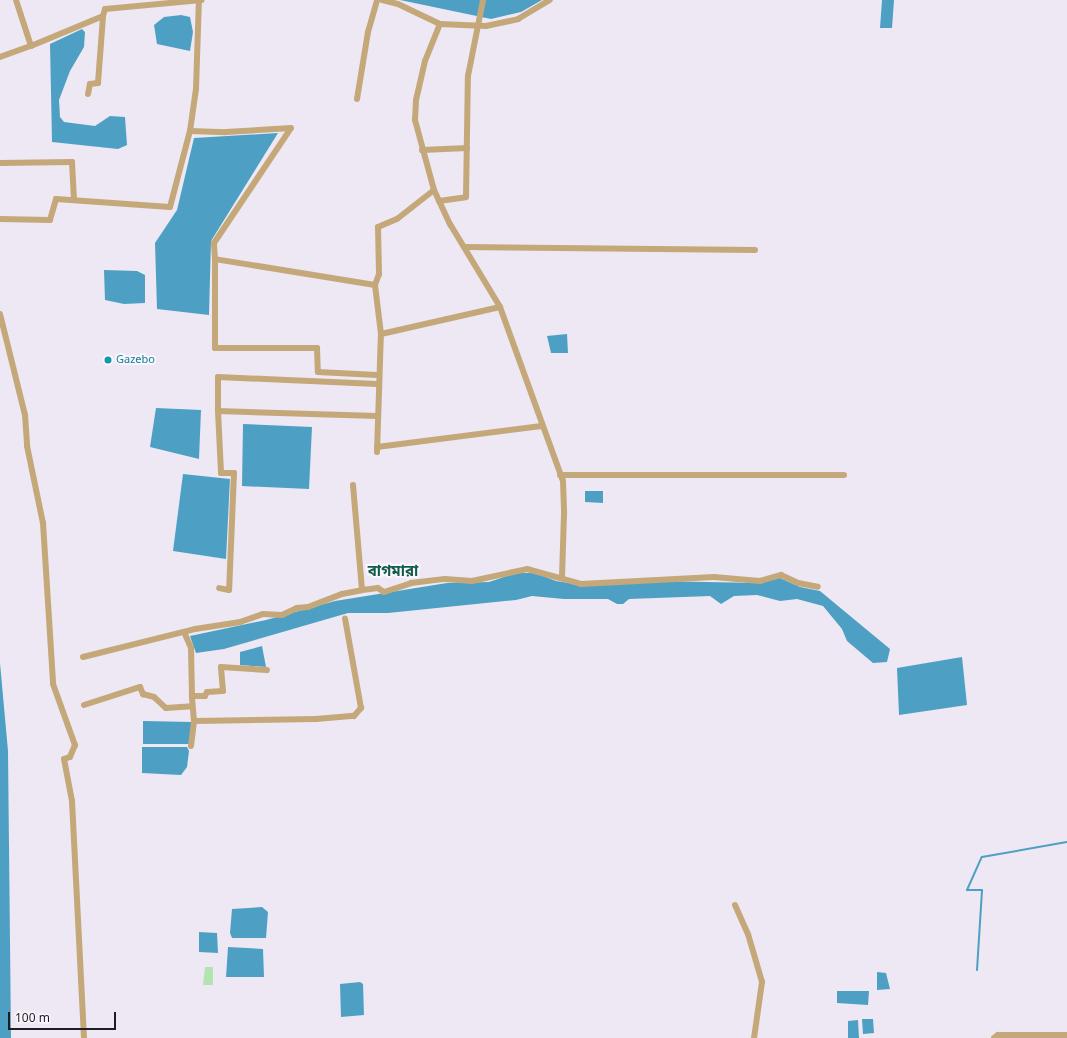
<!DOCTYPE html>
<html>
<head>
<meta charset="utf-8">
<style>
  body { margin:0 }
  #map { position:relative; width:1067px; height:1038px; overflow:hidden; background:#ede8f3; font-family:Georgia,"Noto Sans Bengali",serif }
  div>[style] { position:absolute }
  .green>* { inset:0; background:#b3e3b1 }
  .water>* { inset:0; background:#4da0c4 }
  .stream>* { height:2px; margin:-1px; padding:0 1px; transform-origin:1px; border-radius:1px; background:#4da0c4 }
  .street>* { height:6px; margin:-3px; padding:0 3px; transform-origin:3px; border-radius:3px; background:#c5a87a }
  .dots>* { width:11px; height:11px; translate:-50% -50%; box-sizing:border-box; border:2px solid #faf5fe; border-radius:50% }
  span { translate:-50% -50%; white-space:nowrap; text-align:center; line-height:1.15; -webkit-text-stroke:4px #faf5fe; paint-order:stroke }
  .culture-label { font-size:11px; color:#0d838f }
  .left { translate:0 -50%; text-align:left }
  .district-label { font-size:15px; color:#115d47; font-weight:700 }
  .scale { position:absolute; left:8px; top:1012px; width:108px; height:18px; box-sizing:border-box; border:2px solid #1f1d21; border-top:0; padding-left:5px; font-size:12px; line-height:14px; white-space:nowrap; color:#1f1d21; -webkit-text-stroke:3px #faf5fe; paint-order:stroke }
</style>
</head>
<body>
<div id="map">
  <div class="green">
    <i style="clip-path:polygon(205px 967px,213px 967px,213px 985px,203px 985px)"></i>
  </div>
  <div class="water">
    <i style="clip-path:polygon(400px 0,542px 0,521px 12px,491px 19px)"></i>
    <i style="clip-path:polygon(882px 0,894px 0,892px 28px,880px 28px)"></i>
    <i style="clip-path:polygon(181px 15px,190px 17px,193px 32px,190px 51px,157px 44px,154px 25px,164px 17px)"></i>
    <i style="clip-path:polygon(82px 29px,85px 32px,84px 47px,70px 71px,59px 100px,60px 117px,64px 122px,95px 126px,110px 116px,125px 117px,127px 145px,118px 149px,52px 142px,50px 44px)"></i>
    <i style="clip-path:polygon(278px 133px,211px 241px,209px 315px,157px 309px,155px 243px,177px 210px,194px 138px)"></i>
    <i style="clip-path:polygon(104px 270px,137px 271px,145px 275px,145px 303px,124px 304px,105px 300px)"></i>
    <i style="clip-path:polygon(567px 334px,568px 353px,551px 353px,547px 336px)"></i>
    <i style="clip-path:polygon(156px 408px,201px 410px,199px 459px,150px 447px)"></i>
    <i style="clip-path:polygon(243px 424px,312px 427px,309px 489px,242px 486px)"></i>
    <i style="clip-path:polygon(183px 474px,230px 479px,226px 559px,173px 551px)"></i>
    <i style="clip-path:polygon(585px 491px,603px 491px,603px 503px,585px 502px)"></i>
    <i style="clip-path:polygon(516px 573px,535px 573px,556px 581px,587px 586px,656px 581px,757px 583px,780px 578px,800px 587px,820px 591px,890px 649px,887px 662px,873px 663px,847px 641px,842px 629px,823px 606px,797px 599px,780px 601px,757px 595px,734px 596px,721px 604px,710px 596px,629px 599px,623px 604px,617px 604px,608px 599px,564px 599px,532px 596px,516px 600px,388px 613px,348px 613px,224px 649px,196px 653px,190px 636px,266px 620px,335px 601px,447px 583px,489px 582px)"></i>
    <i style="clip-path:polygon(262px 646px,266px 667px,240px 665px,240px 652px)"></i>
    <i style="clip-path:polygon(962px 657px,967px 705px,899px 715px,897px 668px)"></i>
    <i style="clip-path:polygon(0 663px,8px 751px,11px 1038px,0 1038px)"></i>
    <i style="clip-path:polygon(143px 721px,192px 722px,190px 744px,143px 744px)"></i>
    <i style="clip-path:polygon(142px 747px,187px 747px,189px 751px,187px 767px,181px 775px,142px 773px)"></i>
    <i style="clip-path:polygon(262px 907px,268px 912px,266px 938px,232px 938px,230px 933px,232px 909px)"></i>
    <i style="clip-path:polygon(199px 932px,217px 933px,218px 953px,199px 952px)"></i>
    <i style="clip-path:polygon(228px 947px,263px 949px,264px 977px,226px 977px)"></i>
    <i style="clip-path:polygon(877px 972px,886px 973px,890px 989px,877px 990px)"></i>
    <i style="clip-path:polygon(360px 982px,363px 984px,364px 1015px,341px 1017px,340px 984px)"></i>
    <i style="clip-path:polygon(837px 991px,869px 991px,868px 1005px,837px 1003px)"></i>
    <i style="clip-path:polygon(862px 1019px,873px 1019px,874px 1033px,863px 1034px)"></i>
    <i style="clip-path:polygon(858px 1020px,859px 1038px,848px 1038px,848px 1021px)"></i>
  </div>
  <div class="stream">
    <i style="left:977px;top:970px;width:80px;rotate:-86.4deg"></i>
    <i style="left:982px;top:890px;width:15px;rotate:180deg"></i>
    <i style="left:967px;top:890px;width:36px;rotate:-66deg"></i>
    <i style="left:982px;top:857px;width:86px;rotate:-10deg"></i>
  </div>
  <div class="street">
    <i style="left:382px;top:0;width:16px;rotate:14deg"></i>
    <i style="left:398px;top:4px;width:47px;rotate:25.5deg"></i>
    <i style="left:440px;top:24px;width:46px;rotate:2.5deg"></i>
    <i style="left:486px;top:26px;width:33px;rotate:-12deg"></i>
    <i style="left:518px;top:19px;width:37px;rotate:-31deg"></i>
    <i style="left:31px;top:46px;width:78px;rotate:-22.6deg"></i>
    <i style="left:103px;top:16px;width:7px;rotate:-74deg"></i>
    <i style="left:105px;top:9px;width:97px;rotate:-5.3deg"></i>
    <i style="left:0;top:57px;width:33px;rotate:-20deg"></i>
    <i style="left:31px;top:46px;width:48px;rotate:-108.1deg"></i>
    <i style="left:88px;top:94px;width:10px;rotate:-79deg"></i>
    <i style="left:90px;top:84px;width:8px;rotate:-7deg"></i>
    <i style="left:98px;top:83px;width:67px;rotate:-85.7deg"></i>
    <i style="left:357px;top:99px;width:68px;rotate:-80.7deg"></i>
    <i style="left:368px;top:32px;width:33px;rotate:-74deg"></i>
    <i style="left:190px;top:131px;width:36px;rotate:2deg"></i>
    <i style="left:226px;top:132px;width:65px;rotate:-3.5deg"></i>
    <i style="left:422px;top:150px;width:45px;rotate:-2.5deg"></i>
    <i style="left:0;top:163px;width:72px;rotate:-0.8deg"></i>
    <i style="left:72px;top:162px;width:38px;rotate:87deg"></i>
    <i style="left:434px;top:190px;width:73px;rotate:-105.2deg"></i>
    <i style="left:415px;top:120px;width:20px;rotate:-87deg"></i>
    <i style="left:416px;top:100px;width:40px;rotate:-77deg"></i>
    <i style="left:425px;top:61px;width:40px;rotate:-68deg"></i>
    <i style="left:439px;top:201px;width:27px;rotate:-8deg"></i>
    <i style="left:466px;top:197px;width:121px;rotate:-89.1deg"></i>
    <i style="left:468px;top:76px;width:77px;rotate:-78.8deg"></i>
    <i style="left:0;top:219px;width:50px;rotate:1.1deg"></i>
    <i style="left:50px;top:220px;width:22px;rotate:-74deg"></i>
    <i style="left:56px;top:199px;width:114px;rotate:4deg"></i>
    <i style="left:170px;top:207px;width:79px;rotate:-75.3deg"></i>
    <i style="left:190px;top:131px;width:42px;rotate:-81.9deg"></i>
    <i style="left:196px;top:89px;width:89px;rotate:-88.1deg"></i>
    <i style="left:465px;top:247px;width:290px;rotate:0.6deg"></i>
    <i style="left:215px;top:259px;width:16px;rotate:-94deg"></i>
    <i style="left:214px;top:243px;width:138px;rotate:-56.2deg"></i>
    <i style="left:375px;top:285px;width:162px;rotate:-170.8deg"></i>
    <i style="left:215px;top:259px;width:89px;rotate:90deg"></i>
    <i style="left:215px;top:348px;width:102px"></i>
    <i style="left:317px;top:348px;width:24px;rotate:88deg"></i>
    <i style="left:318px;top:372px;width:59px;rotate:2.9deg"></i>
    <i style="left:0;top:314px;width:104px;rotate:76.1deg"></i>
    <i style="left:25px;top:415px;width:31px;rotate:86deg"></i>
    <i style="left:27px;top:446px;width:79px;rotate:78.3deg"></i>
    <i style="left:43px;top:523px;width:161px;rotate:86.4deg"></i>
    <i style="left:53px;top:684px;width:65px;rotate:70.2deg"></i>
    <i style="left:75px;top:745px;width:13px;rotate:113deg"></i>
    <i style="left:70px;top:757px;width:6px;rotate:162deg"></i>
    <i style="left:64px;top:759px;width:43px;rotate:79.2deg"></i>
    <i style="left:72px;top:801px;width:237px;rotate:87.1deg"></i>
    <i style="left:381px;top:334px;width:122px;rotate:-12.8deg"></i>
    <i style="left:500px;top:307px;width:185px;rotate:70.1deg"></i>
    <i style="left:563px;top:481px;width:33px;rotate:88deg"></i>
    <i style="left:564px;top:514px;width:63px;rotate:91.8deg"></i>
    <i style="left:218px;top:411px;width:62px;rotate:87.2deg"></i>
    <i style="left:221px;top:473px;width:13px"></i>
    <i style="left:234px;top:473px;width:117px;rotate:92.4deg"></i>
    <i style="left:229px;top:590px;width:10px;rotate:-169deg"></i>
    <i style="left:377px;top:416px;width:159px;rotate:-178.2deg"></i>
    <i style="left:218px;top:411px;width:34px;rotate:-90deg"></i>
    <i style="left:218px;top:377px;width:159px;rotate:2.5deg"></i>
    <i style="left:377px;top:447px;width:166px;rotate:-7.3deg"></i>
    <i style="left:377px;top:452px;width:118px;rotate:-88.1deg"></i>
    <i style="left:381px;top:334px;width:49px;rotate:-97deg"></i>
    <i style="left:375px;top:285px;width:12px;rotate:-70deg"></i>
    <i style="left:379px;top:274px;width:47px;rotate:-91.2deg"></i>
    <i style="left:378px;top:227px;width:21px;rotate:-23deg"></i>
    <i style="left:397px;top:219px;width:47px;rotate:-38.1deg"></i>
    <i style="left:434px;top:190px;width:38px;rotate:65deg"></i>
    <i style="left:450px;top:224px;width:97px;rotate:58.9deg"></i>
    <i style="left:560px;top:475px;width:284px"></i>
    <i style="left:353px;top:485px;width:105px;rotate:85.1deg"></i>
    <i style="left:184px;top:632px;width:17px;rotate:66deg"></i>
    <i style="left:191px;top:648px;width:48px;rotate:88.8deg"></i>
    <i style="left:192px;top:696px;width:13px"></i>
    <i style="left:205px;top:696px;width:4px;rotate:-63deg"></i>
    <i style="left:207px;top:692px;width:16px;rotate:-4deg"></i>
    <i style="left:223px;top:691px;width:24px;rotate:-95deg"></i>
    <i style="left:221px;top:667px;width:46px;rotate:3.7deg"></i>
    <i style="left:83px;top:657px;width:115px;rotate:-14deg"></i>
    <i style="left:195px;top:629px;width:46px;rotate:-8.8deg"></i>
    <i style="left:240px;top:622px;width:24px;rotate:-19deg"></i>
    <i style="left:263px;top:614px;width:19px;rotate:3deg"></i>
    <i style="left:282px;top:615px;width:17px;rotate:-25deg"></i>
    <i style="left:297px;top:608px;width:11px;rotate:-5deg"></i>
    <i style="left:308px;top:607px;width:36px;rotate:-21deg"></i>
    <i style="left:342px;top:594px;width:20px;rotate:-11deg"></i>
    <i style="left:362px;top:590px;width:16px;rotate:-7deg"></i>
    <i style="left:378px;top:588px;width:7px;rotate:34deg"></i>
    <i style="left:384px;top:592px;width:28px;rotate:-18deg"></i>
    <i style="left:411px;top:583px;width:34px;rotate:-7deg"></i>
    <i style="left:445px;top:579px;width:27px;rotate:4deg"></i>
    <i style="left:472px;top:581px;width:56px;rotate:-12.3deg"></i>
    <i style="left:527px;top:569px;width:56px;rotate:15.5deg"></i>
    <i style="left:581px;top:584px;width:133px;rotate:-3deg"></i>
    <i style="left:714px;top:577px;width:46px;rotate:5deg"></i>
    <i style="left:760px;top:581px;width:22px;rotate:-16deg"></i>
    <i style="left:781px;top:575px;width:19px;rotate:25deg"></i>
    <i style="left:798px;top:583px;width:20px;rotate:11deg"></i>
    <i style="left:84px;top:705px;width:59px;rotate:-17.8deg"></i>
    <i style="left:140px;top:687px;width:8px;rotate:67deg"></i>
    <i style="left:143px;top:694px;width:11px;rotate:15deg"></i>
    <i style="left:154px;top:697px;width:16px;rotate:43deg"></i>
    <i style="left:166px;top:708px;width:26px;rotate:-4deg"></i>
    <i style="left:194px;top:721px;width:122px;rotate:-0.9deg"></i>
    <i style="left:316px;top:719px;width:38px;rotate:-5deg"></i>
    <i style="left:354px;top:716px;width:11px;rotate:-49deg"></i>
    <i style="left:361px;top:708px;width:91px;rotate:-100.1deg"></i>
    <i style="left:191px;top:746px;width:25px;rotate:-83deg"></i>
    <i style="left:194px;top:721px;width:25px;rotate:-95deg"></i>
    <i style="left:735px;top:905px;width:32px;rotate:66deg"></i>
    <i style="left:748px;top:934px;width:50px;rotate:73.7deg"></i>
    <i style="left:762px;top:982px;width:57px;rotate:98.1deg"></i>
    <i style="left:994px;top:1038px;width:5px;rotate:-37deg"></i>
    <i style="left:998px;top:1035px;width:69px"></i>
  </div>
  <div class="dots">
    <i style="left:108px;top:360px;background:#0f9aa8"></i>
  </div>
  <div class="culture-label">
    <span class="left" style="left:116px;top:360px">Gazebo</span>
  </div>
  <div class="district-label">
    <span style="left:393px;top:573px">বাগমারা</span>
  </div>
  <div class="scale">100 m</div>
</div>
</body>
</html>
